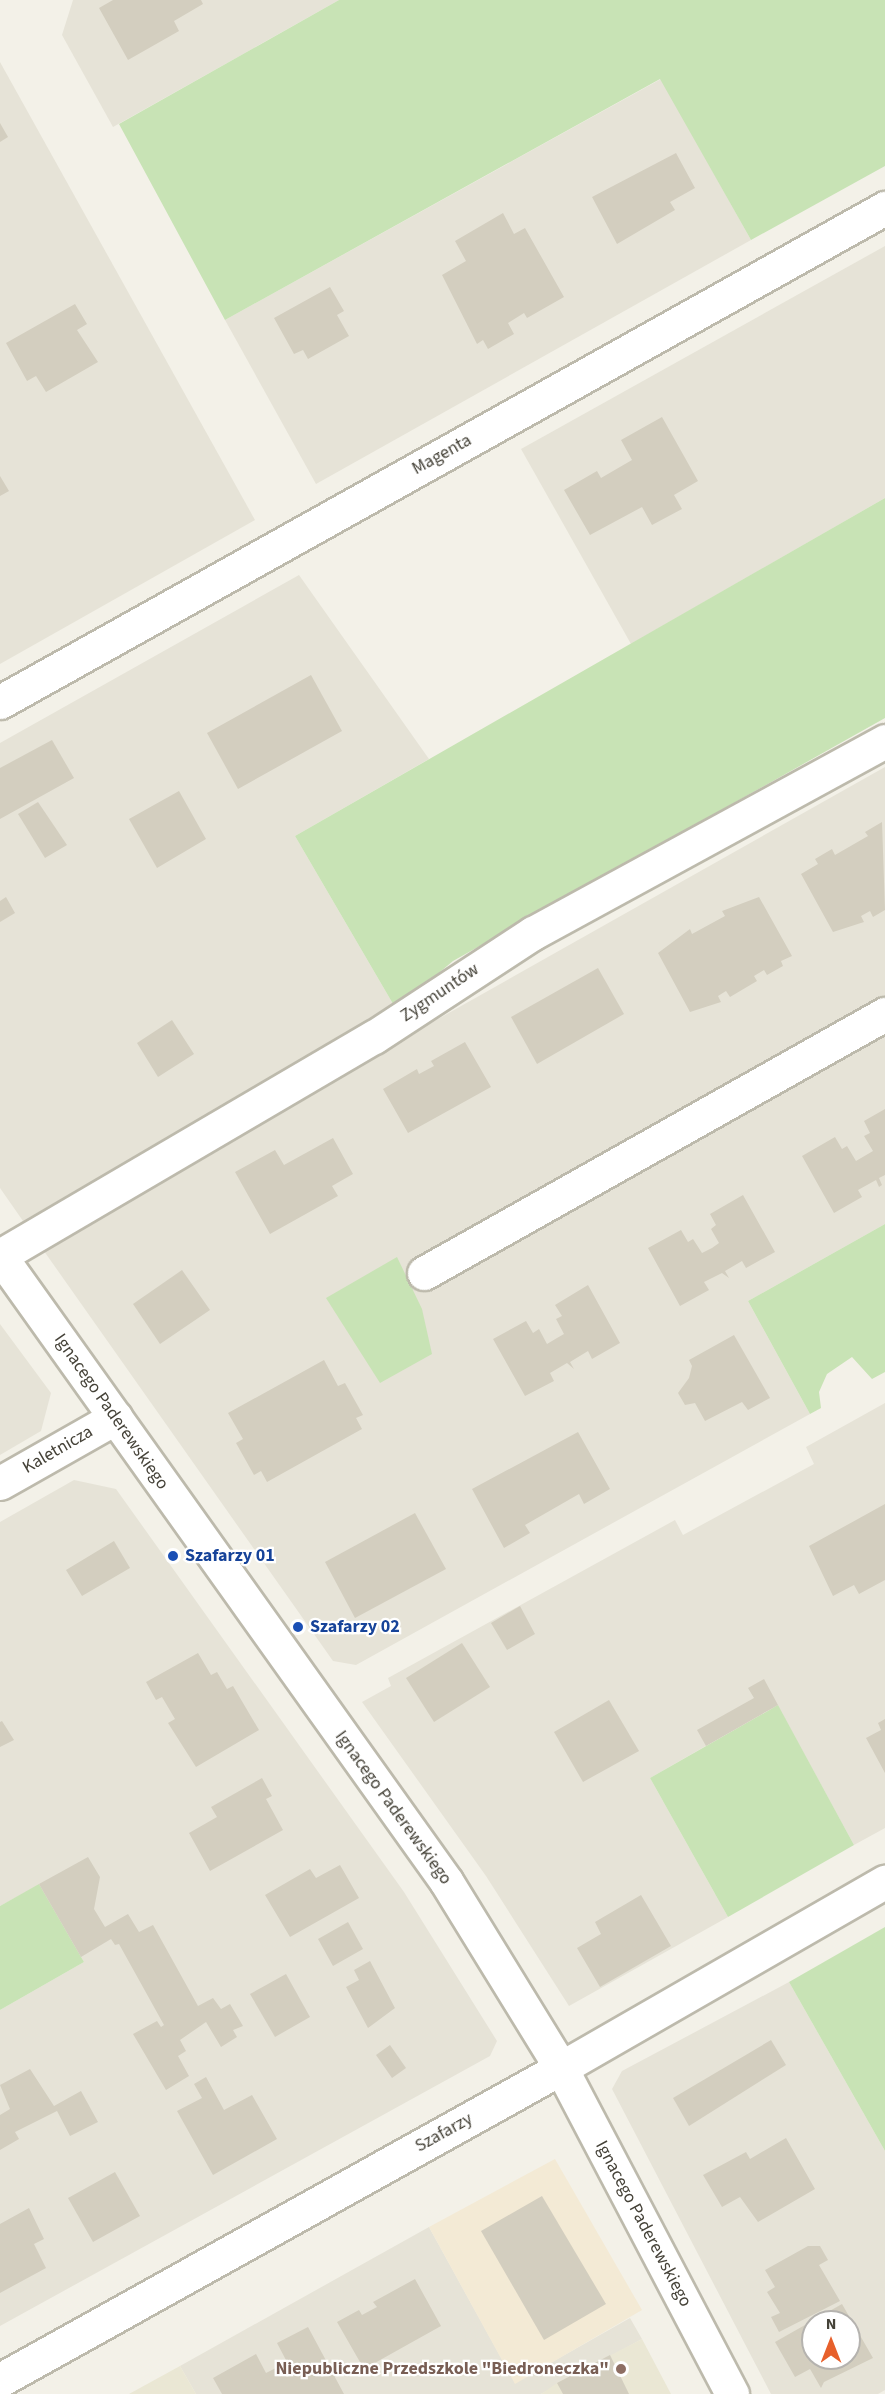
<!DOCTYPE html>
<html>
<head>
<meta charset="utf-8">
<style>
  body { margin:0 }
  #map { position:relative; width:885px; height:2394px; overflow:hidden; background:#f3f1e8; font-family:"Source Sans 3",sans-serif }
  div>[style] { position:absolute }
  .residential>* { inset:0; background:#e6e3d7 }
  .commercial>* { inset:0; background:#f3ead5 }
  .education>* { inset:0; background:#eae7d4 }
  .green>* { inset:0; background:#c8e3b5 }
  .building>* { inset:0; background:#d3cebf }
  .roads { filter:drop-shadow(2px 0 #bdbaac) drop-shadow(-2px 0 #bdbaac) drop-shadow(0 2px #bdbaac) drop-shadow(0 -2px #bdbaac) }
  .minor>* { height:33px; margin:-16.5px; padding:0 16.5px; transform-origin:16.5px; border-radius:16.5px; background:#fff }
  .tertiary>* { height:33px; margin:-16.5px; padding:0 16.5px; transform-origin:16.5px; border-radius:16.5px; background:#fff }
  .dots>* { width:16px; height:16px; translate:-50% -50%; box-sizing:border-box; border:3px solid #fff; border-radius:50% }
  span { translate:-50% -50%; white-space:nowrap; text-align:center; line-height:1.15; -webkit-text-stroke:4.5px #fff; paint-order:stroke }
  .street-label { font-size:18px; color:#454238 }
  .transit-label { font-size:18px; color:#164399; font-weight:700 }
  .left { translate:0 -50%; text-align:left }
  .education-label { font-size:18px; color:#785e54; font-weight:700 }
  .right { translate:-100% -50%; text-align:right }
  .north { position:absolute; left:801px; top:2310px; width:60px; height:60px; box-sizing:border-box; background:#fff; border:2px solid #b5b3af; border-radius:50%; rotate:0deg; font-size:16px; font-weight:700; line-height:24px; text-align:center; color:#454238 }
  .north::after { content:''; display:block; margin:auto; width:21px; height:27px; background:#e7602b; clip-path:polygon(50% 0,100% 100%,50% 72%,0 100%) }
</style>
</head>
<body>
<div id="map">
  <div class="residential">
    <i style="clip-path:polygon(73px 0,339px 0,113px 127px,62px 35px)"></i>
    <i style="clip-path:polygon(0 62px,255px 520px,0 664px)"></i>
    <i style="clip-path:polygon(661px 79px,751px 240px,316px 484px,225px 320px)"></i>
    <i style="clip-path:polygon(885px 246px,885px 498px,631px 644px,521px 449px)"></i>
    <i style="clip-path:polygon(299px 575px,429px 759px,295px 836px,396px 1009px,23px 1221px,0 1188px,0 743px)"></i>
    <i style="clip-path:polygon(885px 767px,885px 1224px,748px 1301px,810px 1414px,356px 1665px,333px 1661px,39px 1244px)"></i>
    <i style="clip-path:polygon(0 1324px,51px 1393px,41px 1431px,0 1455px)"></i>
    <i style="clip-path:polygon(885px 1403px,885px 1828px,854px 1845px,778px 1706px,763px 1713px,650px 1778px,728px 1917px,569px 2006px,486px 1876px,362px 1702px,391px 1686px,388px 1678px,675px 1520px,683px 1535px,814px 1464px,806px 1447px)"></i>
    <i style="clip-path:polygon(74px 1480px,116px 1489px,404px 1892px,497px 2041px,490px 2056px,0 2326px,0 2010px,84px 1962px,39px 1885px,0 1906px,0 1522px)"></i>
    <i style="clip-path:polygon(evenodd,789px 1982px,885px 2151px,885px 2390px,878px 2394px,771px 2394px,612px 2089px,622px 2071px,789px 1982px,813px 2322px,849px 2322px,849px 2358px,813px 2358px,813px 2322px)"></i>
    <i style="clip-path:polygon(429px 2227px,515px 2383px,630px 2318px,642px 2339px,541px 2394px,196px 2394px,180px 2366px)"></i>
  </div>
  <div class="commercial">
    <i style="clip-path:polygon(555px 2159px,642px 2310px,515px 2384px,429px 2227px)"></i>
  </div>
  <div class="education">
    <i style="clip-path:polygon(642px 2339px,671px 2394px,541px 2394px,557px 2383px)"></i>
    <i style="clip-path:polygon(180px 2366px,196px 2394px,129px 2394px)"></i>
  </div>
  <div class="green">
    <i style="clip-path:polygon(339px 0,885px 0,885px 166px,751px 240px,660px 79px,225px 320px,119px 124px)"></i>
    <i style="clip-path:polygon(885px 498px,885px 718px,453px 961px,396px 1009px,295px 836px)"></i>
    <i style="clip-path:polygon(885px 1224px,885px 1372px,872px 1379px,852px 1357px,827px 1374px,819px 1392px,821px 1408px,810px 1414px,748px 1301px)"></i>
    <i style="clip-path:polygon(397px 1257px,422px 1309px,432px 1354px,380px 1383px,326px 1298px)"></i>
    <i style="clip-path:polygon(778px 1705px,854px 1845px,728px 1917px,650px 1778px)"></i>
    <i style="clip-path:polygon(39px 1884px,84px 1962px,0 2010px,0 1906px)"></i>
    <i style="clip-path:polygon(885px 1927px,885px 2151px,789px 1982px)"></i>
  </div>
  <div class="building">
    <i style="clip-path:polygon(113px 0,201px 0,203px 4px,174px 21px,179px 31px,128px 60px,99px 8px)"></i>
    <i style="clip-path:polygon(0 123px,8px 137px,0 142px)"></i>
    <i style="clip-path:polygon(676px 153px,695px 188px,670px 202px,675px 210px,617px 244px,592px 197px)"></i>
    <i style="clip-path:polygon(503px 213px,514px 234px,525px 228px,564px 297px,527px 318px,524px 313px,508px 323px,514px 334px,488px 349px,483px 340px,477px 344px,442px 275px,466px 261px,455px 241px)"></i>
    <i style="clip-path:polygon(330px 287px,344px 311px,337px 315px,349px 336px,308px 359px,303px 350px,294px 354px,274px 318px)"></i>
    <i style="clip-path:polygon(75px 304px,87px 324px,77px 330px,98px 362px,46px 392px,36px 376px,27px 381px,6px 343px)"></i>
    <i style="clip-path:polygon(662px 417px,698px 481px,674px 495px,682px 509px,652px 525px,642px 507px,590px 535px,564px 490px,597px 471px,601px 478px,632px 460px,621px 440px)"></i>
    <i style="clip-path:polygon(0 476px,9px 491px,0 496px)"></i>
    <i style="clip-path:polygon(311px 675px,342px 731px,238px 789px,207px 733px)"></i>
    <i style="clip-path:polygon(52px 740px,74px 778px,0 819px,0 768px)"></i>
    <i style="clip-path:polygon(179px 791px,206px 839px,157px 868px,129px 819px)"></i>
    <i style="clip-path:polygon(38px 802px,67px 845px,45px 858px,18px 814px)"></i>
    <i style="clip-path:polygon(882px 822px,885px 910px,873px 917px,870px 911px,861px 916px,864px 922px,833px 932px,801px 874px,818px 864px,815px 859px,832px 849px,835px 855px,868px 836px,865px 832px)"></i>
    <i style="clip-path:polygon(6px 897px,15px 913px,0 922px,0 901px)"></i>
    <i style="clip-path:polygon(759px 897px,792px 956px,781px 961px,783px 966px,767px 975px,764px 970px,754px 976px,757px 981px,730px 997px,726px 991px,718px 996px,721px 1002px,690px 1012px,658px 953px,690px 929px,692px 934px,725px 916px,722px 911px)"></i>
    <i style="clip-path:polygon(598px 968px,624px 1014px,537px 1064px,511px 1017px)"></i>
    <i style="clip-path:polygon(172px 1020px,194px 1054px,158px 1077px,137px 1043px)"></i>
    <i style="clip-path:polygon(465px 1042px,491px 1087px,408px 1133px,383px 1089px,417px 1069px,419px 1074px,434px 1066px,431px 1061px)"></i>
    <i style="clip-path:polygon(885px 1109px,885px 1175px,879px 1178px,882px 1185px,879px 1187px,876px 1180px,858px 1190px,862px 1197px,834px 1213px,802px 1156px,835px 1137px,842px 1149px,847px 1146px,856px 1161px,873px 1151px,864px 1136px,870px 1133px,864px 1121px)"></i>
    <i style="clip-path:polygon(333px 1138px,353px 1174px,332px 1186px,338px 1196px,270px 1234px,235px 1172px,275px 1150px,284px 1165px)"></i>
    <i style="clip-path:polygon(743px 1195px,775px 1252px,746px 1268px,742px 1261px,725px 1271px,729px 1278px,722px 1273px,704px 1282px,709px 1290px,680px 1306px,648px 1248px,681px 1230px,688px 1242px,693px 1239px,702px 1253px,712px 1248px,719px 1243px,711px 1229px,716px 1225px,710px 1214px)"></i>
    <i style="clip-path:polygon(182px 1270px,210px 1310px,160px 1344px,133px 1304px)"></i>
    <i style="clip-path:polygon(588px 1285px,620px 1343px,592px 1359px,588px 1351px,570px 1362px,574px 1369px,567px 1363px,550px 1373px,554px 1381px,525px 1396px,493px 1339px,526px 1321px,533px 1333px,539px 1329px,547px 1344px,557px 1338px,564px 1334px,556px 1319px,562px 1316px,555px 1305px)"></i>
    <i style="clip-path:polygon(734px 1335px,770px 1398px,748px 1410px,742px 1402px,705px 1421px,695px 1403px,685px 1405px,678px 1393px,689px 1378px,692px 1366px,689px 1360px)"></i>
    <i style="clip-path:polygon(324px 1360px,338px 1386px,345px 1383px,363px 1415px,356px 1418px,362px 1429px,267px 1482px,261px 1471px,254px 1475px,236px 1443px,243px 1439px,228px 1413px)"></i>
    <i style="clip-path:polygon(578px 1432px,610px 1489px,584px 1504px,579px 1494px,525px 1525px,530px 1533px,504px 1548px,472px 1489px)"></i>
    <i style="clip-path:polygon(885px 1504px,885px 1580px,859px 1594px,854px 1585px,833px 1596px,809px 1546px)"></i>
    <i style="clip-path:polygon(415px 1513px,446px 1569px,355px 1618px,325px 1562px)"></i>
    <i style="clip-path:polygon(114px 1541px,130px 1568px,82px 1596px,66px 1570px)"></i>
    <i style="clip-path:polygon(520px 1606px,535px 1634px,507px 1650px,491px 1623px)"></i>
    <i style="clip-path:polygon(462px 1643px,490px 1687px,434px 1722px,406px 1678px)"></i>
    <i style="clip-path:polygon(198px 1653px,211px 1675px,217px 1672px,227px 1689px,233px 1686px,259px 1730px,196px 1767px,168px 1723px,175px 1719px,162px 1697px,156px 1700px,146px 1682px)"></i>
    <i style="clip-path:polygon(764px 1679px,778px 1705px,706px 1746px,697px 1730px,754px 1698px,748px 1688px)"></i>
    <i style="clip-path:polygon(609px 1700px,639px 1751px,583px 1782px,554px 1732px)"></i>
    <i style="clip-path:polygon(885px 1719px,885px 1773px,866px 1738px,881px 1730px,878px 1723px)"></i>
    <i style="clip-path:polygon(2px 1721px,14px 1740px,0 1747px,0 1722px)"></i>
    <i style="clip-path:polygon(262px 1778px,272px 1796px,266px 1799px,283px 1830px,210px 1871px,189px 1833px,217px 1817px,211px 1807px)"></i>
    <i style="clip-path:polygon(88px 1857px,100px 1877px,94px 1909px,105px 1927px,128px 1914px,139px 1932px,153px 1925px,198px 2006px,213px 1998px,221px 2009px,230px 2004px,243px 2026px,233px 2030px,237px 2037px,221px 2047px,206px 2022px,180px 2040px,186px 2051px,178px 2056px,189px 2076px,166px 2090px,133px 2034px,157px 2021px,161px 2027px,164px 2025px,119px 1944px,115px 1945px,111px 1939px,81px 1957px,39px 1884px)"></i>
    <i style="clip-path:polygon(340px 1865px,359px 1898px,290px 1937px,265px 1895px,310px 1869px,316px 1878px)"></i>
    <i style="clip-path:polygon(641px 1895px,671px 1946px,600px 1987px,577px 1948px,601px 1934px,595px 1922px)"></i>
    <i style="clip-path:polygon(348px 1922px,363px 1949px,333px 1966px,318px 1939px)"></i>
    <i style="clip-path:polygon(370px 1961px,395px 2008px,368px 2028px,346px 1987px,359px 1980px,354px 1970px)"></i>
    <i style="clip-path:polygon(286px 1974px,310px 2017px,275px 2037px,250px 1994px)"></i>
    <i style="clip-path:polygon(771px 2040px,786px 2065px,689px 2126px,673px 2098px)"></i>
    <i style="clip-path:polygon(390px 2045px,406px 2068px,392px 2078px,376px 2055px)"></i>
    <i style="clip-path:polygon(30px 2069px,54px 2106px,81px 2091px,98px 2122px,70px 2136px,57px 2111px,15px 2132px,19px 2139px,0 2150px,0 2115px,10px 2109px,0 2085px)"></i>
    <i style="clip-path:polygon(206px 2077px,224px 2110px,252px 2095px,277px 2139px,213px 2175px,177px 2111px,202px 2098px,194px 2084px)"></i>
    <i style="clip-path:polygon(786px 2138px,815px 2189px,758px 2222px,740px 2197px,722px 2207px,703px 2175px,746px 2152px,750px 2159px)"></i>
    <i style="clip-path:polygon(115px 2172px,140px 2216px,93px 2242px,68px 2198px)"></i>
    <i style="clip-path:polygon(542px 2196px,606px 2304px,544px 2340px,481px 2231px)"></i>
    <i style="clip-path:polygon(29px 2208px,44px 2239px,34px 2244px,46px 2268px,0 2293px,0 2224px)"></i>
    <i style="clip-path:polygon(808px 2246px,820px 2246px,828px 2260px,819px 2265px,840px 2301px,779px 2332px,771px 2317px,780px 2313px,767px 2292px,775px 2287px,765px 2270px)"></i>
    <i style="clip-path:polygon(415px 2279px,441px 2326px,364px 2369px,337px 2322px,359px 2310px,362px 2315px,377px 2307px,373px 2302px)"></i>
    <i style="clip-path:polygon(evenodd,842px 2304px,873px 2358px,824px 2382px,821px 2388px,810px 2369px,795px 2377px,775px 2342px,842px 2304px,813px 2322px,849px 2322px,849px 2358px,813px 2358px,813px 2322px)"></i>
    <i style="clip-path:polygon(308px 2327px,344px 2394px,222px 2394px,213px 2378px,256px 2354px,266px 2373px,270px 2371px,287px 2362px,277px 2343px)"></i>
    <i style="clip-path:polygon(610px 2355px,629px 2394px,563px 2394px,557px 2383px)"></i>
  </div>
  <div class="roads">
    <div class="minor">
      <i style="left:0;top:702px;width:1014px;rotate:-29.17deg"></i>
      <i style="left:0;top:1256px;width:433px;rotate:-30.4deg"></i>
      <i style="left:374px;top:1037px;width:190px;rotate:-33.2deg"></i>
      <i style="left:533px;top:933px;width:401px;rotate:-28.6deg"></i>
      <i style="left:424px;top:1273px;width:529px;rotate:-29.33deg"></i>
      <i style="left:0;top:1483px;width:133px;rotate:-29.6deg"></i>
      <i style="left:0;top:2380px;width:642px;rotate:-29.08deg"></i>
      <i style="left:561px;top:2068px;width:374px;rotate:-29.9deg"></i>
    </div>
    <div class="tertiary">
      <i style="left:0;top:1256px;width:768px;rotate:54.49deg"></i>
      <i style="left:446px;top:1881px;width:220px;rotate:58.4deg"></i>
      <i style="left:561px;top:2068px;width:368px;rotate:62.3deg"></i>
    </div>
  </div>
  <div class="dots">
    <i style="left:173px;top:1556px;background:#1a4fb4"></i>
    <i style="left:298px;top:1627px;background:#1a4fb4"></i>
    <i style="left:621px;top:2369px;background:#8d6e63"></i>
  </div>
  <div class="street-label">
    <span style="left:442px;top:455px;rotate:-29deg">Magenta</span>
    <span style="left:440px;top:993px;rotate:-34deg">Zygmuntów</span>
    <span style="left:111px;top:1412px;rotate:55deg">Ignacego Paderewskiego</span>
    <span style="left:58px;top:1450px;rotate:-30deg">Kaletnicza</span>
    <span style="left:393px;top:1808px;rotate:54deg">Ignacego Paderewskiego</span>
    <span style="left:444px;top:2133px;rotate:-29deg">Szafarzy</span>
    <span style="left:643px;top:2224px;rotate:62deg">Ignacego Paderewskiego</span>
  </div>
  <div class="transit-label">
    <span class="left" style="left:185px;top:1556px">Szafarzy 01</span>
    <span class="left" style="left:310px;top:1627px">Szafarzy 02</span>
  </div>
  <div class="education-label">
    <span class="right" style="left:609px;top:2369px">Niepubliczne Przedszkole "Biedroneczka"</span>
  </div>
  <div class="north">N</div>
</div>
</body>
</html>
